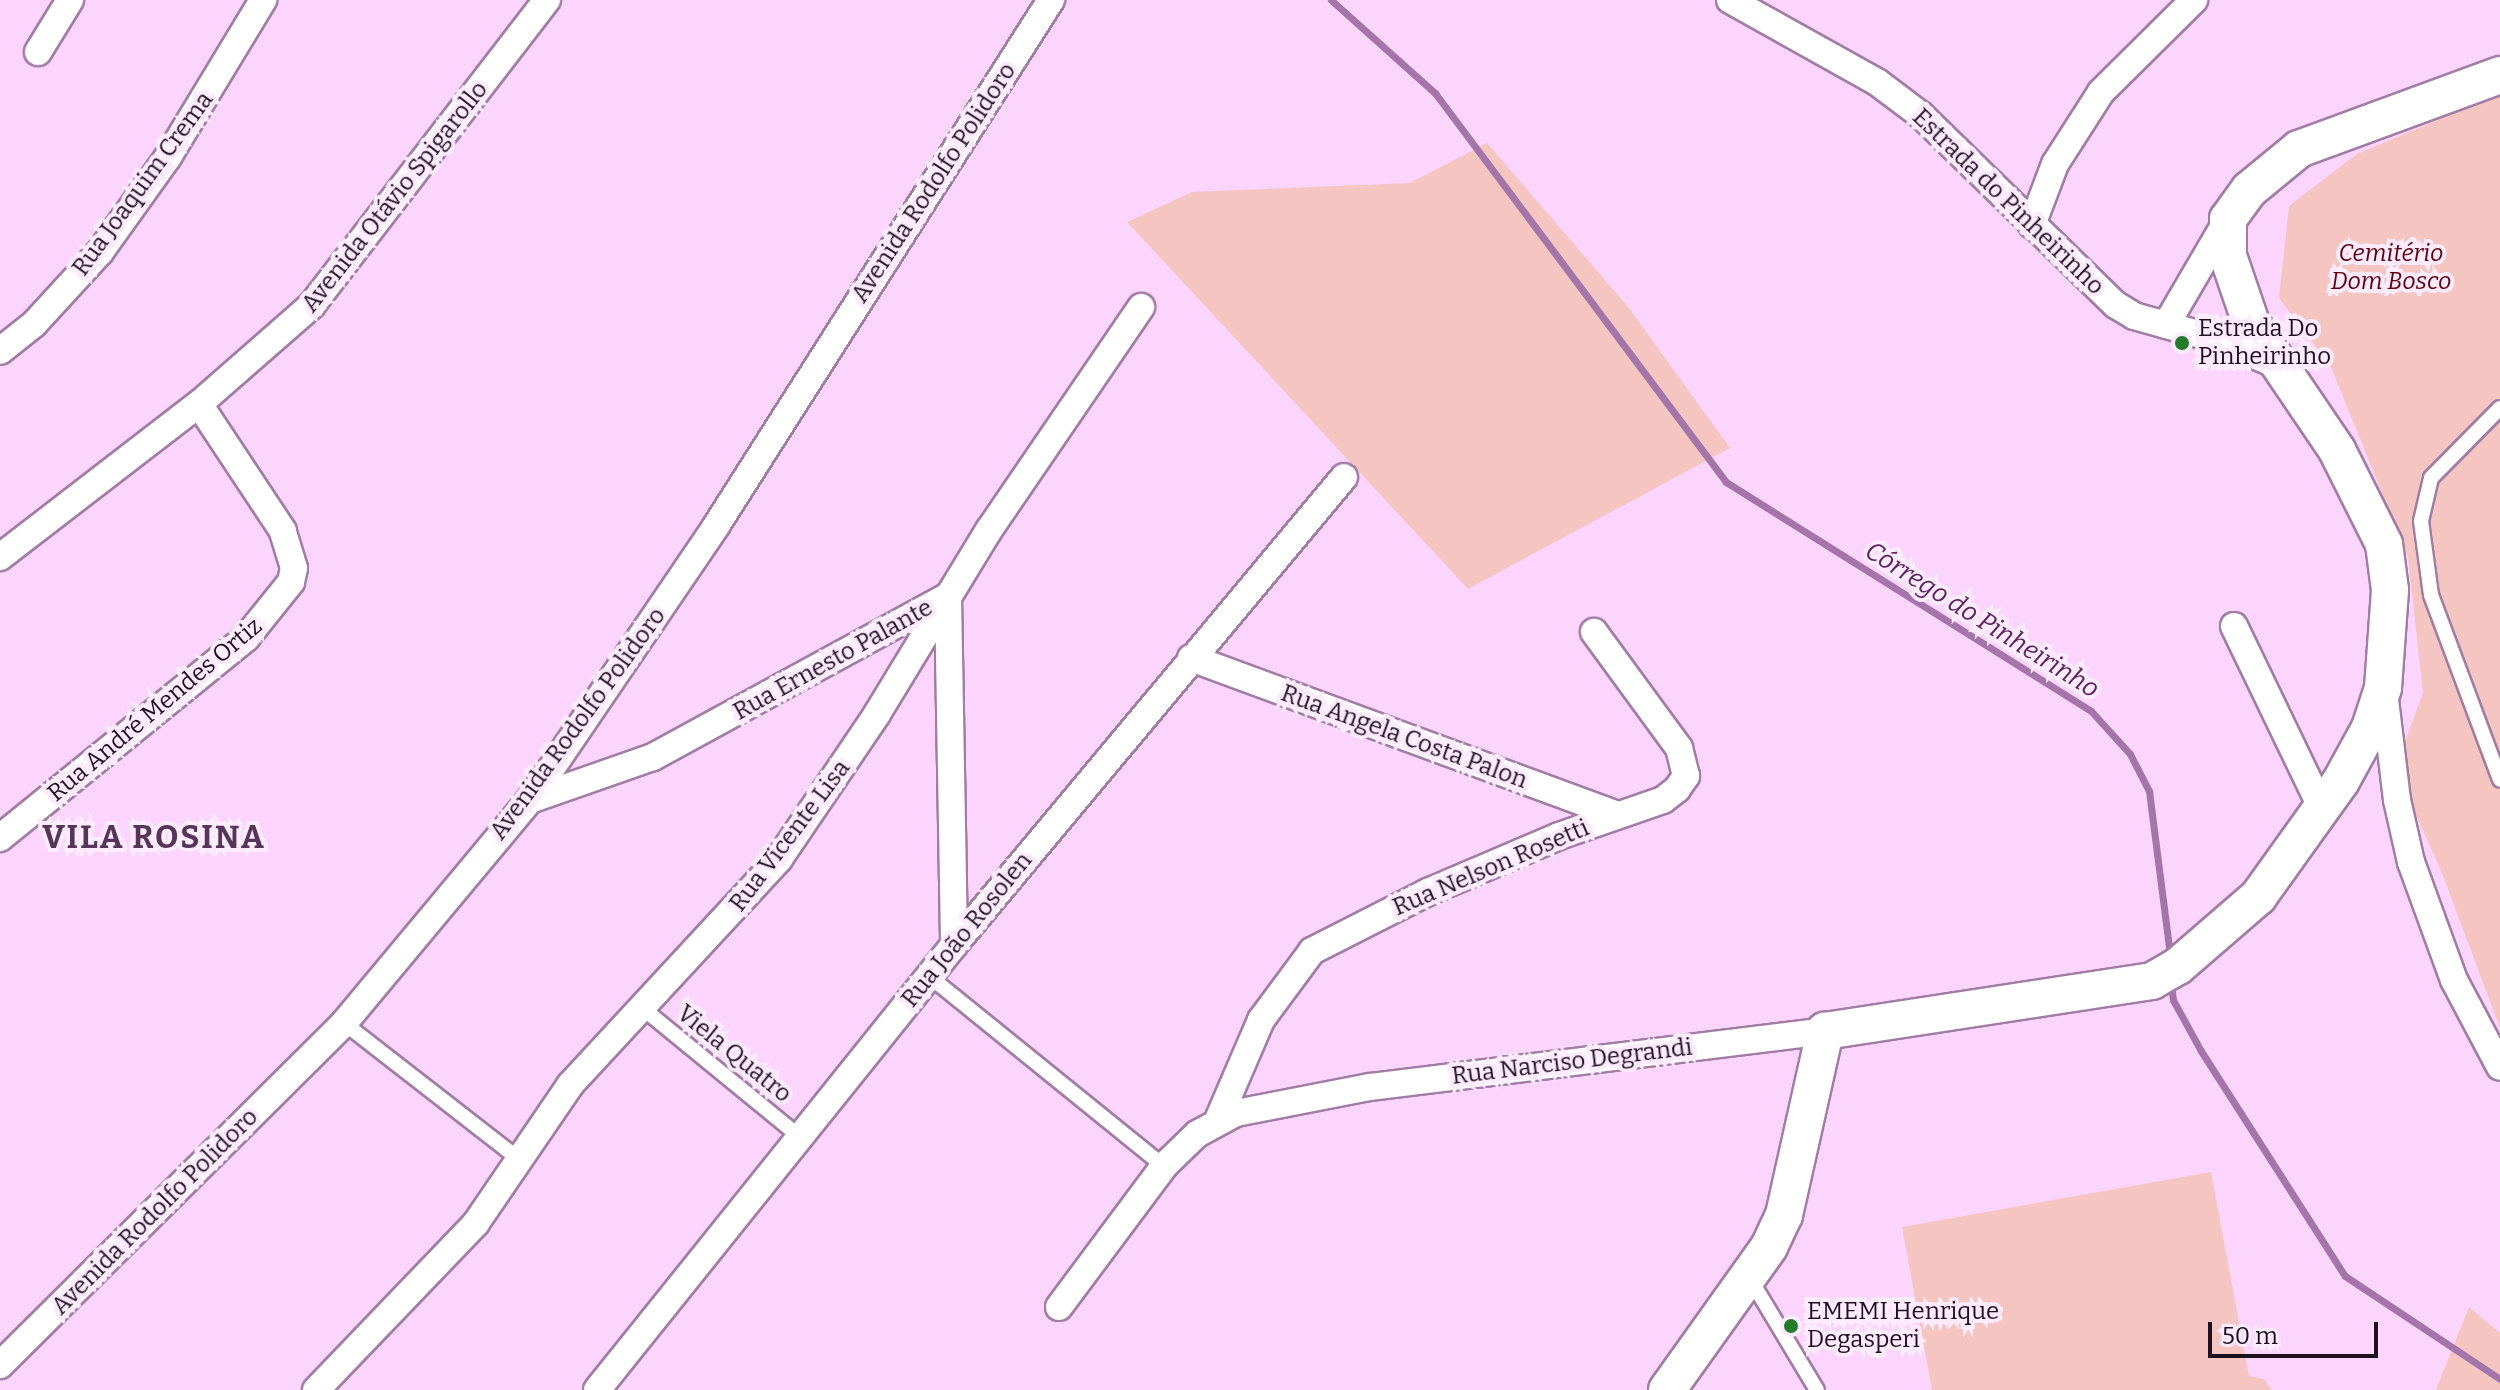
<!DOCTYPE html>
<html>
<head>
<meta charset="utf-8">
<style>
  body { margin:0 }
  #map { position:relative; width:2500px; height:1390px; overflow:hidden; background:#fcd5fe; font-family:Bitter,serif }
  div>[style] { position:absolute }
  .green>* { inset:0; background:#f5c5c1 }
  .stream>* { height:7px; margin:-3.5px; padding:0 3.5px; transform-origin:3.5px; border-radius:3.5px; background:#a475a8 }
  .roads { filter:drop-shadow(2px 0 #a17da4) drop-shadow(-2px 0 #a17da4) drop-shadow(0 2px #a17da4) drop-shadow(0 -2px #a17da4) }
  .service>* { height:14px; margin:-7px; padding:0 7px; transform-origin:7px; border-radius:7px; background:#fff }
  .minor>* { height:26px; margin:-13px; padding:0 13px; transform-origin:13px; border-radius:13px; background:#fff }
  .secondary>* { height:36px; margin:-18px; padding:0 18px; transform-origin:18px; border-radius:18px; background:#fff }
  .dots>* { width:22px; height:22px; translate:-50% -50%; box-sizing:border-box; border:4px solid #fbebfc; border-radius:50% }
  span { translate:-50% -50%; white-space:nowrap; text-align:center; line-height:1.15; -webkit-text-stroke:8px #fbebfc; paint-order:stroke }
  .street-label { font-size:24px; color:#1e101f }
  .park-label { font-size:24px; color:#5e020c; font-style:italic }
  .poi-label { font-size:24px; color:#1e101f }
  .left { translate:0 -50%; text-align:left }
  .water-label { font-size:26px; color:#5d2362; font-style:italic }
  .district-label { font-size:32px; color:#563558; font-weight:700; letter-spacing:2px }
  .scale { position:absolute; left:2208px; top:1322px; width:170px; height:36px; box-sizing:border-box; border:4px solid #1e101f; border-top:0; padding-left:10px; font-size:24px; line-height:28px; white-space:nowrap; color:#1e101f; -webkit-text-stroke:6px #fbebfc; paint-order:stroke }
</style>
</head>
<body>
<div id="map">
  <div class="green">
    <i style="clip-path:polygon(2500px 94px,2500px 1028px,2442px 873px,2395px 768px,2423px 693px,2408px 557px,2331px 367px,2279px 298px,2289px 206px,2357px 154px)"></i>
    <i style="clip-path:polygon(1487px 143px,1629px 308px,1730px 448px,1468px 589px,1127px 222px,1192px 192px,1410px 183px)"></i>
    <i style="clip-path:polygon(2211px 1172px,2249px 1376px,2264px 1379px,2272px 1390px,1932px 1390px,1902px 1227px)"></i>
    <i style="clip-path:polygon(2469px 1307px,2500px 1333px,2500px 1390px,2436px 1390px)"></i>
  </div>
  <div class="stream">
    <i style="left:1331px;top:0;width:140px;rotate:41.8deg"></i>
    <i style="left:1435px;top:93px;width:486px;rotate:53.2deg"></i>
    <i style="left:1726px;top:482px;width:431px;rotate:32.1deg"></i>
    <i style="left:2091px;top:711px;width:58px;rotate:47.8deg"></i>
    <i style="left:2130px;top:754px;width:42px;rotate:62.8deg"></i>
    <i style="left:2149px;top:791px;width:165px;rotate:82.7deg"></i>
    <i style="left:2171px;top:984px;width:16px;rotate:83deg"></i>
    <i style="left:2173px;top:1000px;width:58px;rotate:61.2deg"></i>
    <i style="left:2201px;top:1051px;width:267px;rotate:57.4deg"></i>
    <i style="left:2345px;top:1276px;width:186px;rotate:33.6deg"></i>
  </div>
  <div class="roads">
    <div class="service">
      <i style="left:2500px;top:408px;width:98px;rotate:134.6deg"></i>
      <i style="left:2431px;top:478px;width:44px;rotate:103.1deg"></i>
      <i style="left:2421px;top:521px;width:75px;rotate:82.3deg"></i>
      <i style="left:2431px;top:595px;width:197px;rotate:69.5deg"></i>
      <i style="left:929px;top:976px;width:302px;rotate:39deg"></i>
      <i style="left:640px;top:1006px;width:207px;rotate:39.3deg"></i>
      <i style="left:344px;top:1023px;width:223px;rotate:37.9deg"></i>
      <i style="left:1749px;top:1277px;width:132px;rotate:59deg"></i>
    </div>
    <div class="minor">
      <i style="left:1730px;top:0;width:168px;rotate:29.2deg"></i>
      <i style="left:1877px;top:82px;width:55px;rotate:36.9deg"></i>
      <i style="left:1921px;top:115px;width:272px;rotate:44.3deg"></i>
      <i style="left:2116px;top:305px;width:21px;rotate:31deg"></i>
      <i style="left:2134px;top:316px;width:85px;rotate:15.7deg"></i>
      <i style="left:2216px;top:339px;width:66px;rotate:23.1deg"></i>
      <i style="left:38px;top:52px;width:61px;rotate:-58.4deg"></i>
      <i style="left:2032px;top:225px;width:65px;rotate:-69.3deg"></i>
      <i style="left:2055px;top:164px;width:85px;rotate:-57.4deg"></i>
      <i style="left:2101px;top:92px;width:131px;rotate:-44.7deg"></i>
      <i style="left:2166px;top:325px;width:123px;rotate:-59.7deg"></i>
      <i style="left:0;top:351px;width:43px;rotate:-38.5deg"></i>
      <i style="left:34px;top:324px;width:98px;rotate:-47.5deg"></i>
      <i style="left:100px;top:252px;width:117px;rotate:-54.4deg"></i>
      <i style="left:168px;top:157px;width:184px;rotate:-58.8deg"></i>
      <i style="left:0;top:557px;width:251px;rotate:-37.6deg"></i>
      <i style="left:199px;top:404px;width:150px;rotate:-41.2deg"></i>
      <i style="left:312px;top:305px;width:385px;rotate:-52.4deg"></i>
      <i style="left:2234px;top:626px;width:203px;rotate:64.3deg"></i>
      <i style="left:1191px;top:658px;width:454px;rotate:20.2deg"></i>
      <i style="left:2384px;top:691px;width:110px;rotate:83.2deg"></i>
      <i style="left:2397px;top:800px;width:64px;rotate:77.3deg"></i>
      <i style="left:2411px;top:862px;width:126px;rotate:70deg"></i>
      <i style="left:2454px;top:980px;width:98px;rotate:62.1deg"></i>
      <i style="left:530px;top:800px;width:130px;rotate:-19.3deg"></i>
      <i style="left:653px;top:757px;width:336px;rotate:-28.6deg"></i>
      <i style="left:948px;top:596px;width:349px;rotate:89deg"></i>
      <i style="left:0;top:838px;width:317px;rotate:-39.1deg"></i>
      <i style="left:246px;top:638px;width:72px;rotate:-51.2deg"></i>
      <i style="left:291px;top:582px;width:14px;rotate:-78deg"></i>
      <i style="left:294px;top:568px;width:39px;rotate:-107deg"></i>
      <i style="left:283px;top:531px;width:152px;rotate:-123.5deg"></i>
      <i style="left:1218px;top:1120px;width:109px;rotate:-66.7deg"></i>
      <i style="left:1261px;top:1020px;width:86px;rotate:-53.5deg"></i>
      <i style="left:1312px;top:951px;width:130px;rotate:-27deg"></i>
      <i style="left:1428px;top:892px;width:142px;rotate:-23.1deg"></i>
      <i style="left:1559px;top:836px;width:110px;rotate:-19.1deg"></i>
      <i style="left:1663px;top:800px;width:18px;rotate:-38deg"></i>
      <i style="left:1677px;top:789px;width:16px;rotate:-55deg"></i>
      <i style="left:1686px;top:776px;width:29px;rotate:-104deg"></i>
      <i style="left:1679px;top:748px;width:144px;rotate:-126.2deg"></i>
      <i style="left:1059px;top:1307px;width:176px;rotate:-53.3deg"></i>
      <i style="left:1164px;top:1166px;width:46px;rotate:-44.1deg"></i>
      <i style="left:1197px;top:1134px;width:44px;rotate:-28.3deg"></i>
      <i style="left:1236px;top:1113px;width:136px;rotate:-11deg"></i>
      <i style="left:1370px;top:1087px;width:458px;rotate:-7deg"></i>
      <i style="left:0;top:1365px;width:485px;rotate:-44.8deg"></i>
      <i style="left:344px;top:1023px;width:290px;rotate:-50.2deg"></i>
      <i style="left:530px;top:800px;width:331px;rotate:-55.8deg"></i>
      <i style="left:716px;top:526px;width:624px;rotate:-57.51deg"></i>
      <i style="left:316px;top:1390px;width:231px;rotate:-46.2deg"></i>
      <i style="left:476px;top:1223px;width:167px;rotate:-55.7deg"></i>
      <i style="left:570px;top:1085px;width:308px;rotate:-47.2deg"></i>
      <i style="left:779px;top:859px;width:175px;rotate:-55.9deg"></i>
      <i style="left:877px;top:714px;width:215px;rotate:-58.7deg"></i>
      <i style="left:989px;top:530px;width:270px;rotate:-55.7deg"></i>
      <i style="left:597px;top:1390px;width:571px;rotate:-51.26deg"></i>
      <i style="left:954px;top:945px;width:609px;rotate:-50.19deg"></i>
    </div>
    <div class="secondary">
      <i style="left:1667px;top:1390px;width:176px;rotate:-54.5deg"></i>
      <i style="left:1769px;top:1247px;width:35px;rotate:-65deg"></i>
      <i style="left:1784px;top:1215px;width:189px;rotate:-77.4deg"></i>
      <i style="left:1825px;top:1031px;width:331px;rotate:-8.7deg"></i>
      <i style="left:2152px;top:981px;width:30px;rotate:-30deg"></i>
      <i style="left:2178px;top:966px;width:106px;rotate:-40.8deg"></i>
      <i style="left:2258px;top:897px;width:143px;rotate:-54.4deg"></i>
      <i style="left:2341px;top:781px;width:60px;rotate:-61.3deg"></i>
      <i style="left:2370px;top:728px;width:42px;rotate:-72deg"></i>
      <i style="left:2383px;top:688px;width:98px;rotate:-85.9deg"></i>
      <i style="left:2390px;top:590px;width:46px;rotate:-97.4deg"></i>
      <i style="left:2384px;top:544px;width:105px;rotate:-116.6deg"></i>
      <i style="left:2337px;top:450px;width:153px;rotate:-124.1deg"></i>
      <i style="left:2251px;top:323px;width:71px;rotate:-108.9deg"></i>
      <i style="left:2228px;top:256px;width:37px;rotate:-90deg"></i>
      <i style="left:2228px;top:219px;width:36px;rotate:-54deg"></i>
      <i style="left:2249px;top:190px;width:65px;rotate:-39.4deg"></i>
      <i style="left:2299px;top:149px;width:214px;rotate:-20.2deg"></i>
    </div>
  </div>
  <div class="dots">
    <i style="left:2182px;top:343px;background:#247c2b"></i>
    <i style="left:1791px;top:1326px;background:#247c2b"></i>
  </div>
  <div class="street-label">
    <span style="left:934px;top:183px;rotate:-57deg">Avenida Rodolfo Polidoro</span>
    <span style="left:143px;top:184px;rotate:-54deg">Rua Joaquim Crema</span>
    <span style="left:395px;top:197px;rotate:-52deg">Avenida Otávio Spigarollo</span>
    <span style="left:2008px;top:202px;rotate:44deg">Estrada do Pinheirinho</span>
    <span style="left:833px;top:660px;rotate:-29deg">Rua Ernesto Palante</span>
    <span style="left:155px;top:710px;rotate:-40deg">Rua André Mendes Ortiz</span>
    <span style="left:578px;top:724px;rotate:-54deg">Avenida Rodolfo Polidoro</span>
    <span style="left:1404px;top:737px;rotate:20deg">Rua Angela Costa Palon</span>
    <span style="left:790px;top:836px;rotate:-53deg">Rua Vicente Lisa</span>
    <span style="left:1491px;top:868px;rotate:-23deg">Rua Nelson Rosetti</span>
    <span style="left:967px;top:930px;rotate:-51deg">Rua João Rosolen</span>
    <span style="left:734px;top:1054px;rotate:39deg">Viela Quatro</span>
    <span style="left:1572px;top:1062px;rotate:-7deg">Rua Narciso Degrandi</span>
    <span style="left:155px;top:1212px;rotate:-45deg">Avenida Rodolfo Polidoro</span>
  </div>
  <div class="park-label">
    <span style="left:2391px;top:268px">Cemitério<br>Dom Bosco</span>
  </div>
  <div class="poi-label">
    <span class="left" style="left:2198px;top:343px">Estrada Do<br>Pinheirinho</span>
    <span class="left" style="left:1807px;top:1326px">EMEMI Henrique<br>Degasperi</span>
  </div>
  <div class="water-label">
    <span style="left:1982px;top:620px;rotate:32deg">Córrego do Pinheirinho</span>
  </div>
  <div class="district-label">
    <span style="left:154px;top:837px">VILA ROSINA</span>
  </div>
  <div class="scale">50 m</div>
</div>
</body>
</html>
